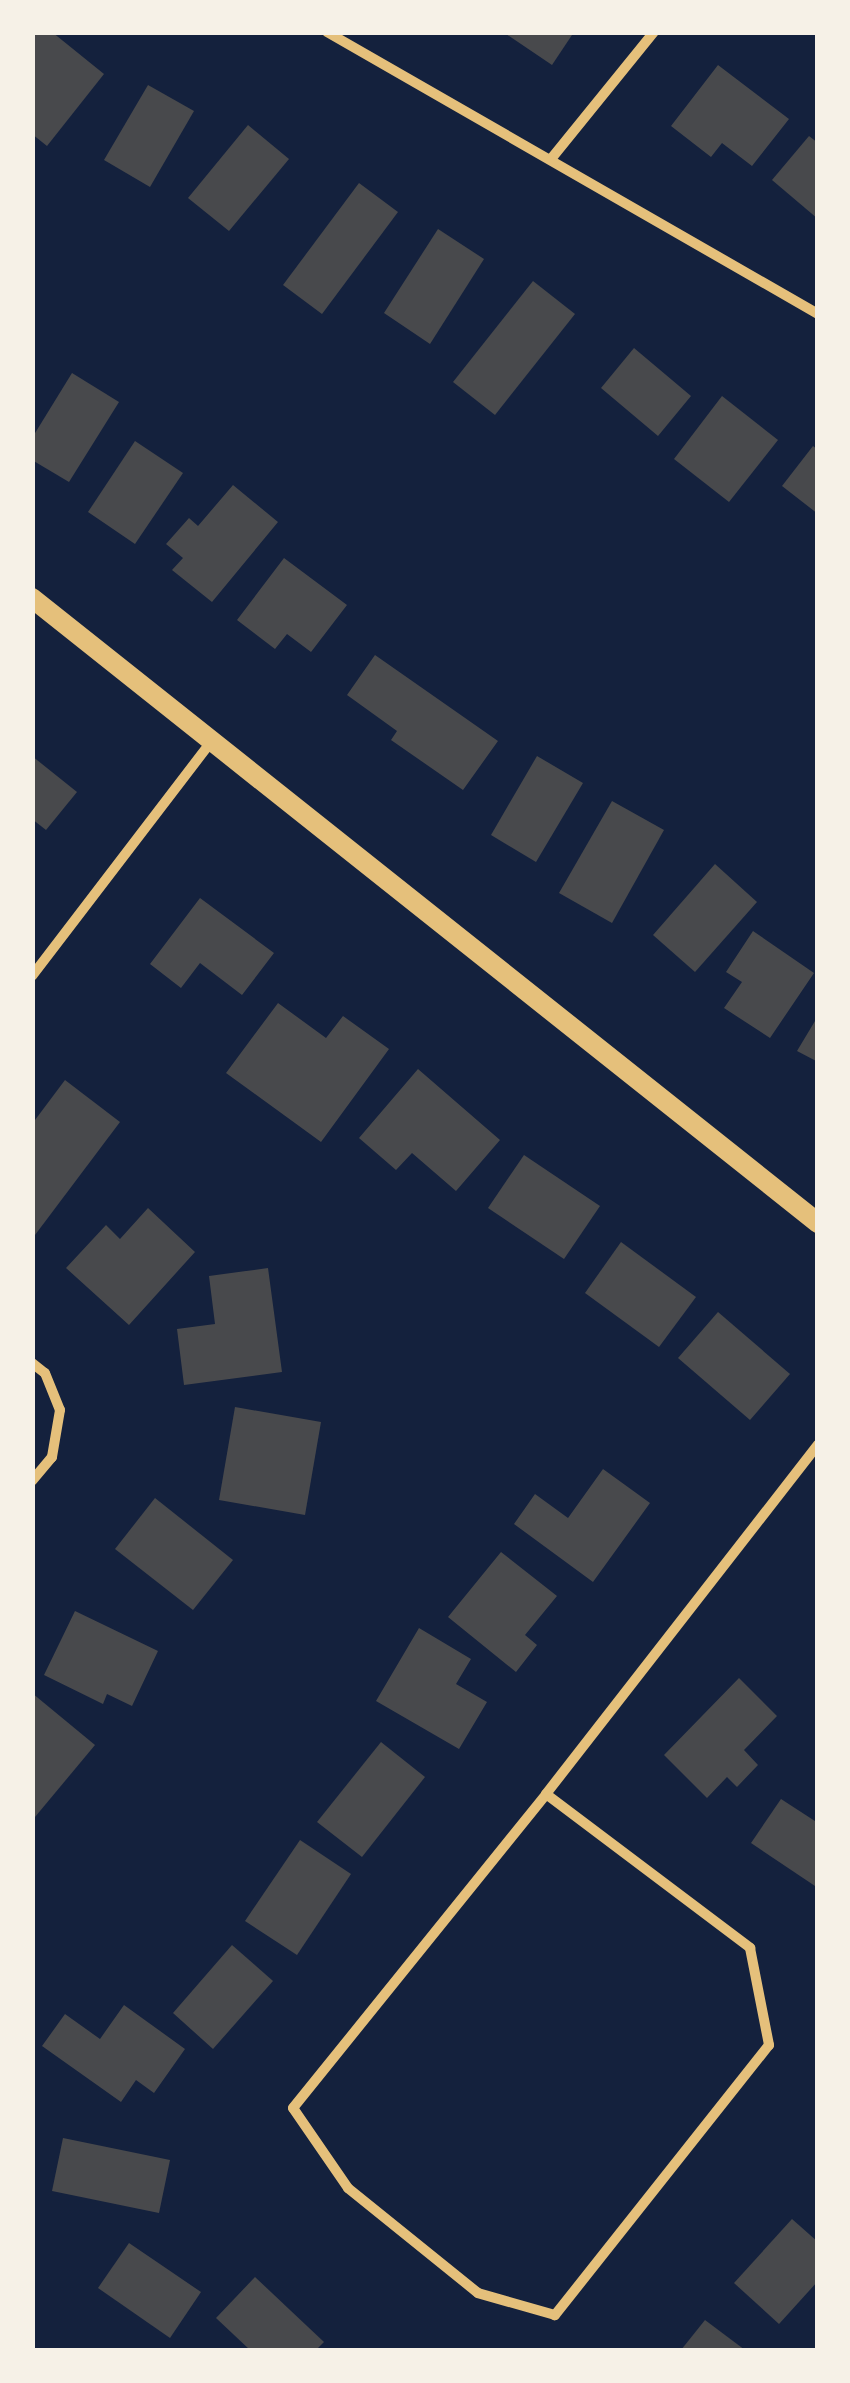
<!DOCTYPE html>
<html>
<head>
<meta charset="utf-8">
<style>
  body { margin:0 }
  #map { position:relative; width:850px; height:2383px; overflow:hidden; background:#14213d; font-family:"Times New Roman",serif }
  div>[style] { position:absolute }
  .building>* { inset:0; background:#48494c }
  .minor>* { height:10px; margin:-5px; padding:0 5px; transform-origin:5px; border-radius:5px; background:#e5c07b }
  .secondary>* { height:20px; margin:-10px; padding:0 10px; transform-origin:10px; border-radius:10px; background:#e5c07b }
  span { translate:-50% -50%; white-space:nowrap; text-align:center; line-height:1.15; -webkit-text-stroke:10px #f6f1e7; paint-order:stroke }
  .frame { position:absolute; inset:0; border:35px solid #f6f1e7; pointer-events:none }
</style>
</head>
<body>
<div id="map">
  <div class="building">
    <i style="clip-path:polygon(32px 32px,52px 32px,104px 74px,47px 146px,32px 134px)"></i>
    <i style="clip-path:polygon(503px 32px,574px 32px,552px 65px)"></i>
    <i style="clip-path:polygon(718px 65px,789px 119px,752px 166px,722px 143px,711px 157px,671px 126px)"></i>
    <i style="clip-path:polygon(148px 85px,194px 111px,150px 187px,104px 160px)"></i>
    <i style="clip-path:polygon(248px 125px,289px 159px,229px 231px,188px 198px)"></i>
    <i style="clip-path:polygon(809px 136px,818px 143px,818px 219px,772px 180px)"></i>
    <i style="clip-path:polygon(359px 183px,398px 212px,322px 314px,283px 285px)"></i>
    <i style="clip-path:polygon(438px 229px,484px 259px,430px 344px,384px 313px)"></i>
    <i style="clip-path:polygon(533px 281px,575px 314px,495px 415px,453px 382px)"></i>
    <i style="clip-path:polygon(634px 348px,691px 396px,658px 436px,601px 388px)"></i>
    <i style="clip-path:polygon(72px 373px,119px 402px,69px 482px,32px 460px,32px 438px)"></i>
    <i style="clip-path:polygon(722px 396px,778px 440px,729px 502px,674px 459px)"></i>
    <i style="clip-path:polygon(135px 441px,183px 473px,135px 544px,88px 512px)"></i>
    <i style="clip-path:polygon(813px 446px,818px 450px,818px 514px,782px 486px)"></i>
    <i style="clip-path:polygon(233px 485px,278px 522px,212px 602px,172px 570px,183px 558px,166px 544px,189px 518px,198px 526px)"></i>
    <i style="clip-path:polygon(284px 558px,347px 605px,311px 652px,287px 634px,275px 649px,237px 620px)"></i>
    <i style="clip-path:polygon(375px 655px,498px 741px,463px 790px,391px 740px,397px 731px,347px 695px)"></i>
    <i style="clip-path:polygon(32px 756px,77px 792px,46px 830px,32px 819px)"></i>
    <i style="clip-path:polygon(537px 756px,583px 783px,536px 862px,491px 835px)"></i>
    <i style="clip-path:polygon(612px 801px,664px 830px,612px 923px,559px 893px)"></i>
    <i style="clip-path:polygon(715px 864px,757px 902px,695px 972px,653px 935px)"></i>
    <i style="clip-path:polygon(200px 898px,274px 953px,242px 995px,200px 963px,181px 988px,150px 964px)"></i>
    <i style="clip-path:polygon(753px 931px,814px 973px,770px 1038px,724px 1008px,742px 982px,726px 972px)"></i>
    <i style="clip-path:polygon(278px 1003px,326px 1038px,343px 1016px,389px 1049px,321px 1142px,226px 1073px)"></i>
    <i style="clip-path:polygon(818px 1016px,818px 1062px,797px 1051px)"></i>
    <i style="clip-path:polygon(418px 1069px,500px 1140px,456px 1191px,412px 1153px,396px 1170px,359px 1138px)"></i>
    <i style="clip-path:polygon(65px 1080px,120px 1122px,32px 1239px,32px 1124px)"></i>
    <i style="clip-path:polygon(524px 1155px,600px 1206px,564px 1259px,488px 1208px)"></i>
    <i style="clip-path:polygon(148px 1208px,195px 1252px,129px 1325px,66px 1268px,106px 1225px,120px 1239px)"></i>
    <i style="clip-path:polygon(621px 1242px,696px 1297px,659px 1347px,585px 1293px)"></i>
    <i style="clip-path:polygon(268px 1268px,282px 1372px,184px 1385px,177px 1329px,215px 1324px,209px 1276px)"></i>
    <i style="clip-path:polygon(718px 1312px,790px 1374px,750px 1420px,678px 1358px)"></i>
    <i style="clip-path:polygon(235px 1407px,321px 1422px,305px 1515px,219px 1500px)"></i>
    <i style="clip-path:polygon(603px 1469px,650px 1503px,593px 1582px,514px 1524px,535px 1494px,568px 1518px)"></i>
    <i style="clip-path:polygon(155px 1498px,233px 1560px,193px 1610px,115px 1549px)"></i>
    <i style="clip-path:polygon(501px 1552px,557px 1596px,525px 1635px,537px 1645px,516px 1672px,448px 1617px)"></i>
    <i style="clip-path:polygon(75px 1611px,158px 1651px,132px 1706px,107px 1694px,103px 1704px,44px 1675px)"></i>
    <i style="clip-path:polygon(419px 1628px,471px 1659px,456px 1684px,487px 1702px,459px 1749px,376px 1701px)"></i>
    <i style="clip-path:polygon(739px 1678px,777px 1716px,744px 1750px,758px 1765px,737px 1787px,727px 1777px,707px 1798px,664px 1755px)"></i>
    <i style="clip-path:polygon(32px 1693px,95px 1745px,35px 1817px,32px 1815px)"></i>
    <i style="clip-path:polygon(381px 1742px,425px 1777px,362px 1857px,317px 1822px)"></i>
    <i style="clip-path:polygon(781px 1799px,818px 1823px,818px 1888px,751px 1843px)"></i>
    <i style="clip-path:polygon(300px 1840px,351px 1874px,297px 1955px,245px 1921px)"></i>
    <i style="clip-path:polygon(232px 1945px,273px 1981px,213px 2049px,173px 2013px)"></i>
    <i style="clip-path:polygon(124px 2005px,185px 2049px,154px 2093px,136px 2080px,121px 2102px,42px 2046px,65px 2014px,100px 2039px)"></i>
    <i style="clip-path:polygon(63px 2138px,170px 2160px,159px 2213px,52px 2191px)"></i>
    <i style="clip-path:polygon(792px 2219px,818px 2242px,818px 2281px,779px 2324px,734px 2283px)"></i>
    <i style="clip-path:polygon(129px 2243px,201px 2292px,170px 2338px,98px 2288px)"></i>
    <i style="clip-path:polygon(255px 2277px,324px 2342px,316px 2350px,250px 2350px,216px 2318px)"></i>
    <i style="clip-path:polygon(705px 2320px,745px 2350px,681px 2350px)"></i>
  </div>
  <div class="minor">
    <i style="left:327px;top:32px;width:566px;rotate:29.87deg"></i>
    <i style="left:551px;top:159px;width:164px;rotate:-51deg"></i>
    <i style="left:32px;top:976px;width:293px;rotate:-52.6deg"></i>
    <i style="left:32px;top:1363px;width:16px;rotate:38deg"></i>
    <i style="left:45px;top:1373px;width:40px;rotate:68deg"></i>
    <i style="left:60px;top:1410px;width:48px;rotate:99.7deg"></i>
    <i style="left:52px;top:1457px;width:31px;rotate:130deg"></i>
    <i style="left:546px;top:1794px;width:256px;rotate:37deg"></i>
    <i style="left:750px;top:1948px;width:99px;rotate:78.9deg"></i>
    <i style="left:769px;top:2045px;width:345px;rotate:128.4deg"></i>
    <i style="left:555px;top:2315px;width:80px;rotate:-164.1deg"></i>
    <i style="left:478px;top:2293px;width:167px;rotate:-141.1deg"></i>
    <i style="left:348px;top:2188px;width:97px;rotate:-124.5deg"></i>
    <i style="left:293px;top:2108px;width:403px;rotate:-51.1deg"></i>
    <i style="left:546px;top:1794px;width:443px;rotate:-52.1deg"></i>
  </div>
  <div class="secondary">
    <i style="left:32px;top:598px;width:1004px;rotate:38.49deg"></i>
  </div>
  <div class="frame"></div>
</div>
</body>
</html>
